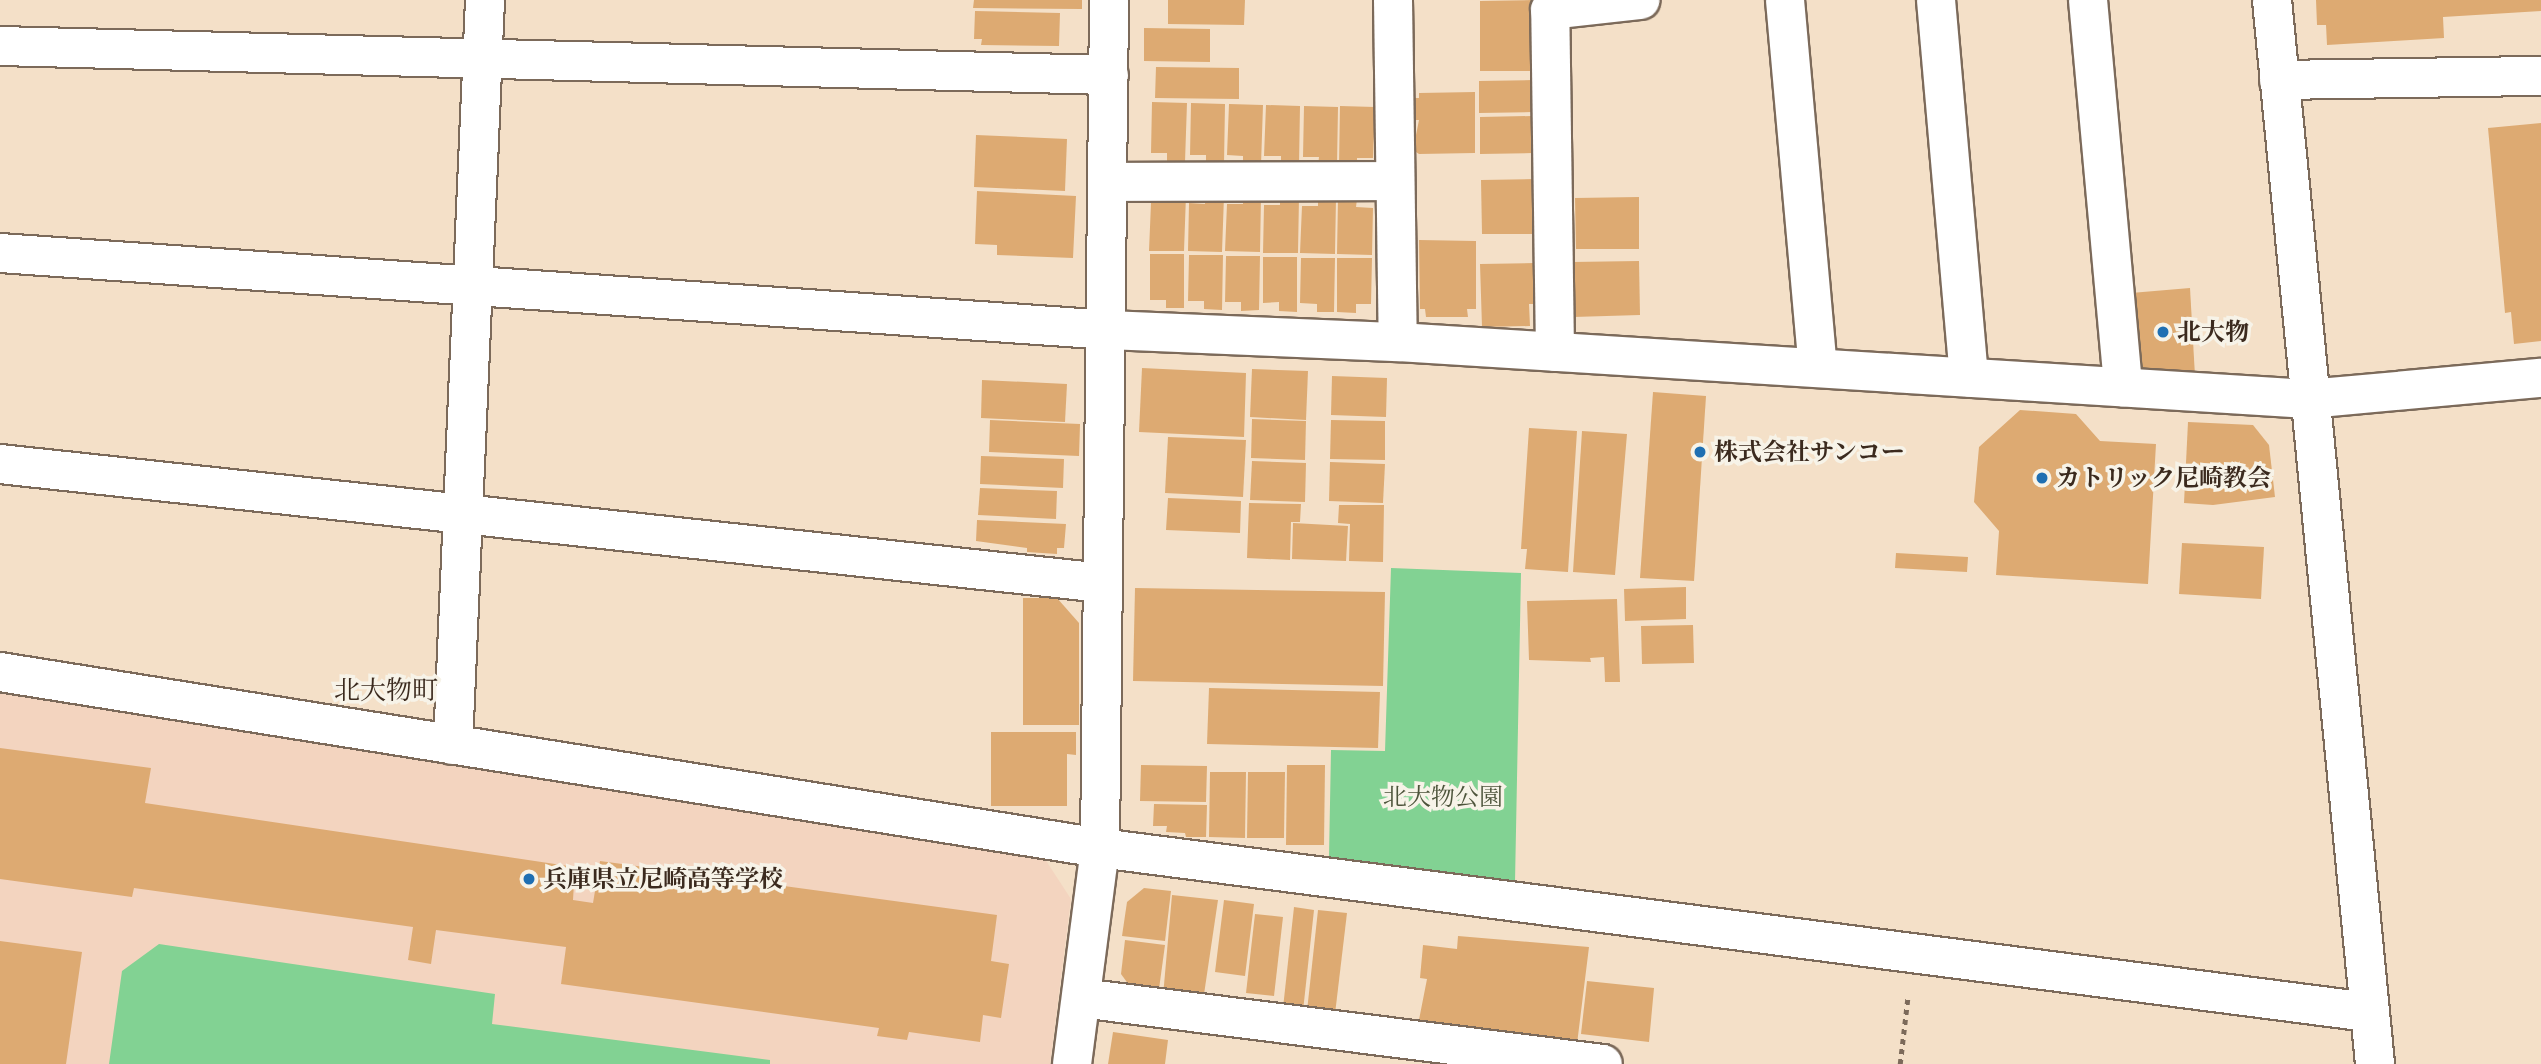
<!DOCTYPE html>
<html>
<head>
<meta charset="utf-8">
<style>
  body { margin:0 }
  #map { position:relative; width:2541px; height:1064px; overflow:hidden; background:#f4e0c8; font-family:"EB Garamond","Noto Serif JP",serif }
  div>[style] { position:absolute }
  .built>* { inset:0; background:#f3d4bf }
  .green>* { inset:0; background:#82d293 }
  .building>* { inset:0; background:#ddaa72 }
  .path>* { height:4.5px; margin-top:-2.25px; transform-origin:0; background:repeating-linear-gradient(90deg,#7c6a5a 0 5px,transparent 0 10px) }
  .roads { filter:drop-shadow(2px 0 #7c6a5a) drop-shadow(-2px 0 #7c6a5a) drop-shadow(0 2px #7c6a5a) drop-shadow(0 -2px #7c6a5a) }
  .street>* { height:38px; margin:-19px; padding:0 19px; transform-origin:19px; border-radius:19px; background:#fff }
  .secondary>* { height:38px; margin:-19px; padding:0 19px; transform-origin:19px; border-radius:19px; background:#fff }
  .dots>* { width:19px; height:19px; translate:-50% -50%; box-sizing:border-box; border:4px solid #f7f3e8; border-radius:50% }
  span { translate:-50% -50%; white-space:nowrap; text-align:center; line-height:1.15; -webkit-text-stroke:7px #f7f3e8; paint-order:stroke }
  .poi-label { font-size:24px; color:#3b2a1e; font-weight:700 }
  .left { translate:0 -50%; text-align:left }
  .park-label { font-size:24px; color:#4d543b }
  .neighbourhood-label { font-size:26px; color:#3b2a1e }
</style>
</head>
<body>
<div id="map">
  <div class="built">
    <i style="clip-path:polygon(0 692px,1045px 859px,1071px 899px,1050px 1064px,0 1064px)"></i>
  </div>
  <div class="green">
    <i style="clip-path:polygon(1391px 568px,1521px 573px,1515px 882px,1329px 857px,1331px 750px,1385px 751px)"></i>
    <i style="clip-path:polygon(159px 944px,495px 994px,492px 1024px,770px 1060px,770px 1064px,109px 1064px,122px 971px)"></i>
  </div>
  <div class="building">
    <i style="clip-path:polygon(974px 0,1082px 0,1082px 9px,973px 8px)"></i>
    <i style="clip-path:polygon(1168px 0,1245px 0,1244px 25px,1168px 24px)"></i>
    <i style="clip-path:polygon(1533px 0,1533px 71px,1480px 71px,1480px 1px)"></i>
    <i style="clip-path:polygon(2316px 0,2541px 0,2541px 11px,2443px 17px,2444px 38px,2327px 45px,2326px 25px,2317px 25px)"></i>
    <i style="clip-path:polygon(975px 11px,1060px 13px,1059px 46px,981px 45px,982px 39px,974px 39px)"></i>
    <i style="clip-path:polygon(1144px 28px,1210px 29px,1210px 62px,1144px 61px)"></i>
    <i style="clip-path:polygon(1156px 67px,1239px 68px,1239px 99px,1155px 98px)"></i>
    <i style="clip-path:polygon(1533px 80px,1533px 112px,1479px 113px,1479px 81px)"></i>
    <i style="clip-path:polygon(1475px 92px,1475px 153px,1419px 154px,1413px 150px,1419px 120px,1413px 120px,1413px 98px,1419px 98px,1419px 93px)"></i>
    <i style="clip-path:polygon(1152px 102px,1187px 103px,1185px 162px,1167px 162px,1167px 153px,1151px 153px)"></i>
    <i style="clip-path:polygon(1191px 103px,1225px 104px,1224px 164px,1206px 163px,1206px 155px,1190px 155px)"></i>
    <i style="clip-path:polygon(1229px 104px,1263px 105px,1261px 165px,1243px 164px,1243px 156px,1227px 155px)"></i>
    <i style="clip-path:polygon(1266px 105px,1300px 106px,1299px 165px,1281px 165px,1281px 156px,1264px 156px)"></i>
    <i style="clip-path:polygon(1304px 106px,1338px 107px,1337px 166px,1318px 166px,1319px 157px,1303px 157px)"></i>
    <i style="clip-path:polygon(1340px 106px,1375px 107px,1373px 158px,1357px 158px,1357px 166px,1339px 166px)"></i>
    <i style="clip-path:polygon(1532px 116px,1533px 153px,1480px 154px,1480px 117px)"></i>
    <i style="clip-path:polygon(2541px 123px,2541px 341px,2514px 344px,2511px 312px,2505px 313px,2488px 128px)"></i>
    <i style="clip-path:polygon(976px 135px,1067px 139px,1065px 191px,974px 187px)"></i>
    <i style="clip-path:polygon(1535px 179px,1536px 234px,1482px 234px,1481px 180px)"></i>
    <i style="clip-path:polygon(977px 191px,1076px 196px,1073px 258px,997px 255px,997px 245px,975px 244px)"></i>
    <i style="clip-path:polygon(1167px 195px,1186px 195px,1184px 251px,1149px 251px,1151px 203px,1167px 203px)"></i>
    <i style="clip-path:polygon(1205px 195px,1224px 196px,1222px 252px,1188px 251px,1189px 203px,1205px 204px)"></i>
    <i style="clip-path:polygon(1243px 196px,1261px 196px,1260px 252px,1225px 251px,1227px 204px,1243px 204px)"></i>
    <i style="clip-path:polygon(1280px 197px,1299px 197px,1298px 253px,1263px 253px,1264px 205px,1280px 205px)"></i>
    <i style="clip-path:polygon(1318px 197px,1336px 198px,1335px 254px,1300px 253px,1302px 206px,1318px 206px)"></i>
    <i style="clip-path:polygon(1639px 197px,1639px 249px,1576px 249px,1575px 198px)"></i>
    <i style="clip-path:polygon(1338px 198px,1357px 199px,1356px 207px,1373px 208px,1372px 255px,1337px 254px)"></i>
    <i style="clip-path:polygon(1419px 240px,1476px 241px,1476px 309px,1467px 309px,1468px 317px,1426px 317px,1425px 309px,1420px 309px)"></i>
    <i style="clip-path:polygon(1150px 254px,1184px 254px,1184px 308px,1166px 308px,1166px 300px,1150px 300px)"></i>
    <i style="clip-path:polygon(1189px 255px,1223px 255px,1222px 310px,1204px 309px,1204px 301px,1188px 301px)"></i>
    <i style="clip-path:polygon(1226px 256px,1260px 256px,1259px 310px,1241px 311px,1241px 302px,1225px 302px)"></i>
    <i style="clip-path:polygon(1263px 257px,1297px 257px,1297px 312px,1279px 311px,1279px 302px,1263px 303px)"></i>
    <i style="clip-path:polygon(1301px 258px,1335px 258px,1334px 312px,1317px 312px,1317px 304px,1300px 303px)"></i>
    <i style="clip-path:polygon(1337px 258px,1372px 258px,1371px 304px,1356px 304px,1356px 313px,1337px 312px)"></i>
    <i style="clip-path:polygon(1639px 261px,1640px 315px,1573px 317px,1572px 262px)"></i>
    <i style="clip-path:polygon(1535px 263px,1535px 304px,1529px 304px,1530px 326px,1482px 327px,1480px 264px)"></i>
    <i style="clip-path:polygon(2190px 288px,2195px 376px,2138px 371px,2131px 293px)"></i>
    <i style="clip-path:polygon(1142px 368px,1246px 373px,1244px 437px,1139px 432px)"></i>
    <i style="clip-path:polygon(1252px 369px,1308px 371px,1306px 420px,1250px 417px)"></i>
    <i style="clip-path:polygon(1332px 376px,1387px 378px,1386px 417px,1331px 415px)"></i>
    <i style="clip-path:polygon(982px 380px,1067px 384px,1065px 422px,981px 418px)"></i>
    <i style="clip-path:polygon(1653px 392px,1706px 396px,1694px 581px,1640px 578px)"></i>
    <i style="clip-path:polygon(2020px 410px,2076px 414px,2100px 441px,2156px 444px,2148px 584px,1996px 575px,1999px 531px,1974px 502px,1979px 447px)"></i>
    <i style="clip-path:polygon(1252px 419px,1306px 421px,1305px 460px,1251px 458px)"></i>
    <i style="clip-path:polygon(990px 420px,1080px 424px,1079px 456px,989px 452px)"></i>
    <i style="clip-path:polygon(1331px 420px,1385px 421px,1385px 460px,1330px 459px)"></i>
    <i style="clip-path:polygon(2188px 422px,2253px 425px,2269px 445px,2275px 497px,2213px 505px,2184px 503px)"></i>
    <i style="clip-path:polygon(1529px 428px,1577px 431px,1568px 572px,1525px 569px,1527px 549px,1521px 549px)"></i>
    <i style="clip-path:polygon(1582px 431px,1627px 434px,1615px 575px,1573px 572px)"></i>
    <i style="clip-path:polygon(1168px 437px,1246px 440px,1243px 497px,1165px 493px)"></i>
    <i style="clip-path:polygon(981px 456px,1064px 459px,1063px 488px,980px 484px)"></i>
    <i style="clip-path:polygon(1252px 461px,1306px 463px,1305px 502px,1250px 500px)"></i>
    <i style="clip-path:polygon(1330px 462px,1385px 464px,1383px 503px,1329px 501px)"></i>
    <i style="clip-path:polygon(980px 488px,1057px 491px,1056px 519px,978px 515px)"></i>
    <i style="clip-path:polygon(1168px 498px,1241px 501px,1240px 533px,1166px 530px)"></i>
    <i style="clip-path:polygon(1249px 503px,1301px 504px,1300px 522px,1291px 522px,1290px 560px,1247px 558px)"></i>
    <i style="clip-path:polygon(1339px 505px,1384px 505px,1383px 562px,1349px 561px,1350px 524px,1338px 523px)"></i>
    <i style="clip-path:polygon(977px 520px,1066px 524px,1064px 548px,1057px 548px,1057px 554px,1027px 552px,1027px 548px,976px 541px)"></i>
    <i style="clip-path:polygon(1293px 523px,1348px 526px,1346px 561px,1292px 559px)"></i>
    <i style="clip-path:polygon(2182px 543px,2264px 547px,2261px 599px,2179px 594px)"></i>
    <i style="clip-path:polygon(1896px 553px,1968px 557px,1967px 572px,1895px 568px)"></i>
    <i style="clip-path:polygon(1686px 587px,1686px 619px,1625px 621px,1624px 589px)"></i>
    <i style="clip-path:polygon(1135px 588px,1385px 592px,1383px 686px,1133px 681px)"></i>
    <i style="clip-path:polygon(1023px 598px,1057px 598px,1079px 623px,1079px 725px,1023px 725px)"></i>
    <i style="clip-path:polygon(1617px 599px,1620px 682px,1605px 682px,1604px 657px,1590px 658px,1591px 662px,1529px 660px,1527px 601px)"></i>
    <i style="clip-path:polygon(1693px 625px,1694px 663px,1642px 664px,1641px 626px)"></i>
    <i style="clip-path:polygon(1209px 688px,1380px 692px,1378px 748px,1207px 744px)"></i>
    <i style="clip-path:polygon(991px 732px,1076px 732px,1076px 755px,1067px 754px,1067px 806px,991px 806px)"></i>
    <i style="clip-path:polygon(0 748px,151px 768px,145px 803px,575px 867px,573px 900px,593px 903px,600px 861px,997px 915px,991px 961px,1009px 964px,1001px 1018px,983px 1015px,980px 1042px,909px 1032px,907px 1040px,877px 1036px,879px 1028px,561px 984px,566px 947px,436px 930px,431px 964px,408px 960px,413px 927px,134px 888px,132px 897px,0 879px)"></i>
    <i style="clip-path:polygon(1141px 765px,1207px 766px,1206px 802px,1140px 801px)"></i>
    <i style="clip-path:polygon(1287px 765px,1325px 765px,1324px 845px,1286px 845px)"></i>
    <i style="clip-path:polygon(1210px 772px,1246px 772px,1245px 838px,1209px 837px)"></i>
    <i style="clip-path:polygon(1248px 772px,1285px 772px,1284px 838px,1247px 838px)"></i>
    <i style="clip-path:polygon(1154px 804px,1207px 805px,1206px 837px,1186px 837px,1185px 833px,1166px 832px,1167px 826px,1153px 826px)"></i>
    <i style="clip-path:polygon(1144px 888px,1171px 891px,1165px 941px,1122px 936px,1127px 902px)"></i>
    <i style="clip-path:polygon(1172px 895px,1218px 900px,1203px 1001px,1163px 996px)"></i>
    <i style="clip-path:polygon(1224px 900px,1254px 904px,1245px 976px,1215px 972px)"></i>
    <i style="clip-path:polygon(1294px 907px,1314px 910px,1303px 1011px,1283px 1008px)"></i>
    <i style="clip-path:polygon(1318px 910px,1347px 913px,1335px 1014px,1307px 1011px)"></i>
    <i style="clip-path:polygon(1255px 914px,1283px 917px,1274px 996px,1246px 993px)"></i>
    <i style="clip-path:polygon(1458px 936px,1589px 947px,1577px 1044px,1418px 1025px,1427px 979px,1420px 978px,1423px 945px,1457px 949px)"></i>
    <i style="clip-path:polygon(1125px 940px,1165px 945px,1159px 989px,1129px 985px,1121px 974px)"></i>
    <i style="clip-path:polygon(0 941px,82px 952px,66px 1064px,0 1064px)"></i>
    <i style="clip-path:polygon(1587px 981px,1654px 988px,1649px 1042px,1581px 1034px)"></i>
    <i style="clip-path:polygon(1113px 1032px,1168px 1040px,1165px 1064px,1108px 1064px)"></i>
  </div>
  <div class="path">
    <i style="left:1900px;top:1064px;width:69px;rotate:-83.4deg"></i>
  </div>
  <div class="roads">
    <div class="street">
      <i style="left:1393px;top:0;width:342px;rotate:89.2deg"></i>
      <i style="left:1785px;top:0;width:369px;rotate:84.9deg"></i>
      <i style="left:1936px;top:0;width:379px;rotate:85deg"></i>
      <i style="left:2088px;top:0;width:389px;rotate:84.8deg"></i>
      <i style="left:0;top:46px;width:1109px;rotate:1.5deg"></i>
      <i style="left:2279px;top:80px;width:262px;rotate:-0.9deg"></i>
      <i style="left:1109px;top:182px;width:285px;rotate:-0.2deg"></i>
      <i style="left:0;top:253px;width:1112px;rotate:3.97deg"></i>
      <i style="left:1109px;top:330px;width:289px;rotate:2.4deg"></i>
      <i style="left:1398px;top:342px;width:912px;rotate:3.58deg"></i>
      <i style="left:2308px;top:399px;width:234px;rotate:-5.2deg"></i>
      <i style="left:1555px;top:352px;width:342px;rotate:-90.8deg"></i>
      <i style="left:1550px;top:10px;width:91px;rotate:-6.3deg"></i>
      <i style="left:0;top:464px;width:1109px;rotate:6.16deg"></i>
      <i style="left:0;top:672px;width:1114px;rotate:9.09deg"></i>
      <i style="left:1100px;top:848px;width:1279px;rotate:7.37deg"></i>
      <i style="left:453px;top:745px;width:746px;rotate:-87.54deg"></i>
      <i style="left:1081px;top:998px;width:526px;rotate:7.21deg"></i>
      <i style="left:1072px;top:1064px;width:218px;rotate:-82.6deg"></i>
      <i style="left:1100px;top:848px;width:848px;rotate:-89.39deg"></i>
    </div>
    <div class="secondary">
      <i style="left:2272px;top:0;width:1069px;rotate:84.47deg"></i>
    </div>
  </div>
  <div class="dots">
    <i style="left:2163px;top:332px;background:#1f6fb2"></i>
    <i style="left:1700px;top:452px;background:#1f6fb2"></i>
    <i style="left:2042px;top:478px;background:#1f6fb2"></i>
    <i style="left:529px;top:879px;background:#1f6fb2"></i>
  </div>
  <div class="poi-label">
    <span class="left" style="left:2177px;top:332px">北大物</span>
    <span class="left" style="left:1714px;top:452px">株式会社サンコー</span>
    <span class="left" style="left:2056px;top:478px">カトリック尼崎教会</span>
    <span class="left" style="left:543px;top:879px">兵庫県立尼崎高等学校</span>
  </div>
  <div class="park-label">
    <span style="left:1443px;top:797px">北大物公園</span>
  </div>
  <div class="neighbourhood-label">
    <span style="left:386px;top:691px">北大物町</span>
  </div>
</div>
</body>
</html>
